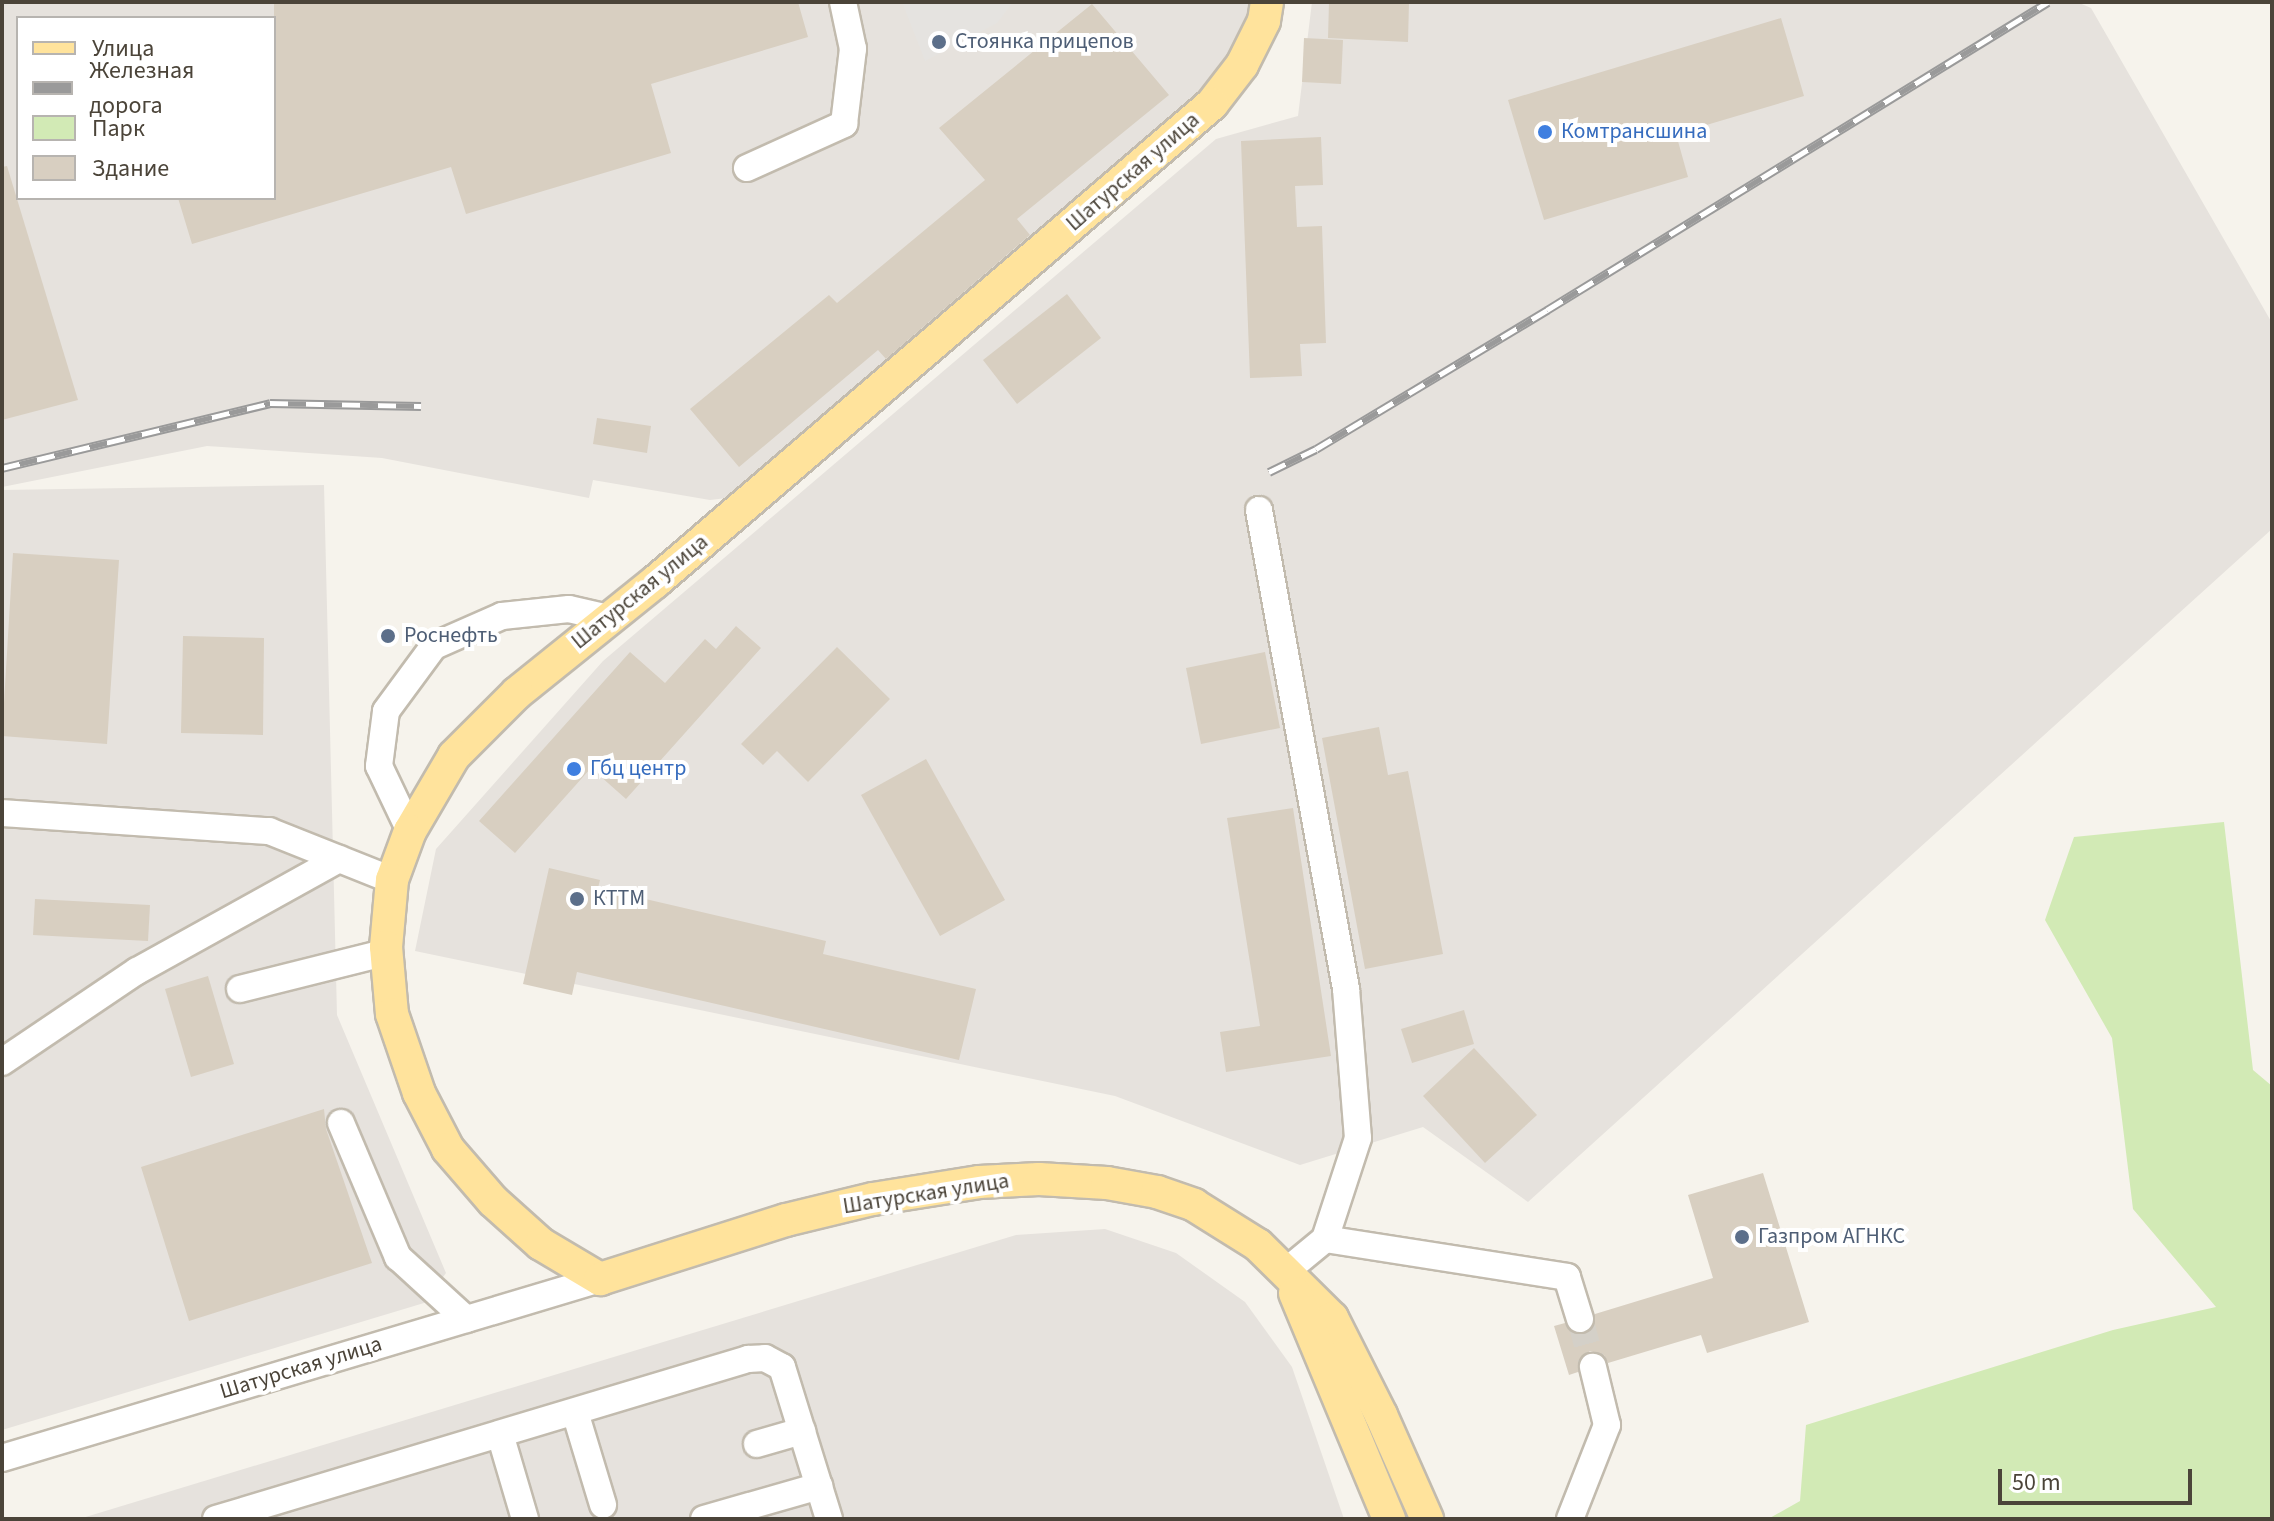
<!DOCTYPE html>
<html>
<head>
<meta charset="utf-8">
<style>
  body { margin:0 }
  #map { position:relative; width:2274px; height:1521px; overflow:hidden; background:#f6f3ec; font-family:"Source Sans 3",sans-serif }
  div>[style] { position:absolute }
  .industrial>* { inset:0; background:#e6e2dd }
  .green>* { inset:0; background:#d2eab5 }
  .parking>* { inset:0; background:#e5e3e0 }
  .building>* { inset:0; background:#d8cfc1 }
  .minor-tunnel>* { height:26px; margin-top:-13px; transform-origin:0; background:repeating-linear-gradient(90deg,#d4d0c8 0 26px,transparent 0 39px) }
  .roads { filter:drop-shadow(2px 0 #c2bbae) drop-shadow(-2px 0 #c2bbae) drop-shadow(0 2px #c2bbae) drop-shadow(0 -2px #c2bbae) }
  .minor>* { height:26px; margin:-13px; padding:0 13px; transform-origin:13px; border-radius:13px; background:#fff }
  .major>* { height:32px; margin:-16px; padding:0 16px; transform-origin:16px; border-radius:16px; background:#ffe39c }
  .rail>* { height:9px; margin-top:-4.5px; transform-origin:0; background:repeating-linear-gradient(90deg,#fff 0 18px,#9a9a9a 0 36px); box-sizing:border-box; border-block:2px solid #9a9a9a }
  .dots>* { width:22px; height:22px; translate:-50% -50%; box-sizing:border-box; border:4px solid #fff; border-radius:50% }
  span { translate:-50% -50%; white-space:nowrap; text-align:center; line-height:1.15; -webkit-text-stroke:8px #fff; paint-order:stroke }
  .service-label { font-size:22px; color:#4e5e75 }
  .left { translate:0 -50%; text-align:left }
  .shop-label { font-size:22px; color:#366cbe }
  .street-label { font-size:22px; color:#4b4439 }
  .frame { position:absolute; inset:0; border:4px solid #4b4439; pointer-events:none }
  .legend { position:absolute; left:16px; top:16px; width:260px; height:184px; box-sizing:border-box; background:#fff; border:2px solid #b7b4b0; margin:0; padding:10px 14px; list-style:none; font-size:24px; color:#4b4439 }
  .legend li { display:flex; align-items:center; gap:16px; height:40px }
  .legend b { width:40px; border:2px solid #b7b4b0 }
  .scale { position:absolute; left:1998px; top:1469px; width:194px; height:36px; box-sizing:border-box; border:4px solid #4b4439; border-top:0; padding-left:10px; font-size:24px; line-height:28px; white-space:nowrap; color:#4b4439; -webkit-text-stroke:6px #fff; paint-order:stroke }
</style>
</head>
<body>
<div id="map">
  <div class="industrial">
    <i style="clip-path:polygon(evenodd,2px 2px,1250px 2px,1237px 62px,735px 497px,710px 500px,593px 480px,589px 498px,382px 458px,207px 446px,2px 487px,2px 2px,18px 18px,274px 18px,274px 198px,18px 198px,18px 18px)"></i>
    <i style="clip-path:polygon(1312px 2px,2077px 2px,2091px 8px,2272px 323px,2272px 529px,1528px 1202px,1423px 1127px,1300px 1165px,1115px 1096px,415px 951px,436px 849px,603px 661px,1216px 139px,1298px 116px)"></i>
    <i style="clip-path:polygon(324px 485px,337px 1015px,446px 1273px,424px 1303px,2px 1430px,2px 490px)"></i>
    <i style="clip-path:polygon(1105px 1229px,1176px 1253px,1245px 1302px,1292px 1367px,1344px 1519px,79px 1519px,1016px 1235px)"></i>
  </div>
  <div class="green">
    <i style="clip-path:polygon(2224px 822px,2253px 1070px,2272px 1086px,2272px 1519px,1768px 1519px,1800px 1501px,1806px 1425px,2113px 1330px,2216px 1307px,2133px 1209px,2112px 1038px,2045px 920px,2074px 837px)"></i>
  </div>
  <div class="parking">
    <i style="clip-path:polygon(902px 2px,1013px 2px,997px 23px,925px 61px)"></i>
  </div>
  <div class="building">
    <i style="clip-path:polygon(274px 2px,798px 2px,808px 37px,651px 84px,671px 153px,466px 214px,451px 167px,192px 244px,178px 198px,274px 198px)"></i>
    <i style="clip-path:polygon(1329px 2px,1409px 2px,1408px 42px,1328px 38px)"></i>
    <i style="clip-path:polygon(1092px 4px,1169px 95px,1017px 219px,1030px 235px,886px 359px,878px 350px,739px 467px,690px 409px,829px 295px,837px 303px,985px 180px,939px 128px)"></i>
    <i style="clip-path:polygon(1781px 18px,1804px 96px,1676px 134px,1688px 177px,1544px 220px,1508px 100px)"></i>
    <i style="clip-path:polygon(1304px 38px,1343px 40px,1341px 84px,1302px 82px)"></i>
    <i style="clip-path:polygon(1321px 137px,1323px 185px,1295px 186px,1297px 227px,1322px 226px,1326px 343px,1300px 344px,1302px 376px,1250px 378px,1241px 141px)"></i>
    <i style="clip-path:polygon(7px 166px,78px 400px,2px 420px,2px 167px)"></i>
    <i style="clip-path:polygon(1067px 294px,1101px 338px,1017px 404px,983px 360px)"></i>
    <i style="clip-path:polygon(597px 418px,651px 426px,647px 453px,593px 444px)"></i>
    <i style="clip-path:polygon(13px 553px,119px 560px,107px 744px,2px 736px)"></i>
    <i style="clip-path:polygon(736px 626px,761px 648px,626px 799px,591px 768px,515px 853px,479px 821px,630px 652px,665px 683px,705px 639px,716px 649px)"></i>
    <i style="clip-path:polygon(183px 636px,264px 638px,263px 735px,181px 733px)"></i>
    <i style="clip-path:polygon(837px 647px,890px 699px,808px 782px,777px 751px,763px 765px,741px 744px)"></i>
    <i style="clip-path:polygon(1265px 652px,1280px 728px,1201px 744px,1186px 668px)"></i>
    <i style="clip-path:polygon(1379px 727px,1388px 775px,1408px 771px,1443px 954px,1365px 969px,1322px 738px)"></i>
    <i style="clip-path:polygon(926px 759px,1005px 900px,940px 936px,861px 795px)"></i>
    <i style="clip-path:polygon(1293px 808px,1331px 1056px,1226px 1072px,1220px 1032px,1260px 1026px,1227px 818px)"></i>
    <i style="clip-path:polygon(549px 868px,600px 880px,598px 888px,826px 941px,823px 954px,976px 989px,959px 1060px,577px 972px,572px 995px,523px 984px)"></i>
    <i style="clip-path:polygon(35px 899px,150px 905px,148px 941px,33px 935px)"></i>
    <i style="clip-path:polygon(208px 976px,234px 1064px,191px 1077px,165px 989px)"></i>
    <i style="clip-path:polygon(1464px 1010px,1474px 1044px,1412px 1063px,1401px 1029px)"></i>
    <i style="clip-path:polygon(1474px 1048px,1537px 1115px,1485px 1163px,1423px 1096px)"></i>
    <i style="clip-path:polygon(324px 1109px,326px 1129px,372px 1263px,189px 1321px,141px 1167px)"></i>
    <i style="clip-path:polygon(1763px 1173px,1809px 1322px,1707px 1353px,1701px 1335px,1608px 1363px,1604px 1355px,1590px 1351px,1578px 1362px,1578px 1372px,1569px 1375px,1554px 1326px,1565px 1323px,1570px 1331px,1584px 1334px,1592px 1329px,1595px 1314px,1713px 1278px,1688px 1195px)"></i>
  </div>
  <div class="minor-tunnel">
    <i style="left:1580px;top:1319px;width:50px;rotate:74.8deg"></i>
  </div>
  <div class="roads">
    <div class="minor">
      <i style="left:747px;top:168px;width:107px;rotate:-24.4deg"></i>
      <i style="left:844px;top:124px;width:76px;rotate:-83.2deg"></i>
      <i style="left:853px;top:49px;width:48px;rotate:-102deg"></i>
      <i style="left:1259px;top:510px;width:487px;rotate:79.7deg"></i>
      <i style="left:1346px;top:989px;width:149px;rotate:85.4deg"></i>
      <i style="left:1358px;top:1138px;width:106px;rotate:108.1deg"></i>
      <i style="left:2px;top:813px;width:268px;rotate:3.9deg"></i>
      <i style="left:269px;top:831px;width:132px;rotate:21.7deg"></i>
      <i style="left:410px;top:831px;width:72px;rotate:-115.5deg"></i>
      <i style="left:379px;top:766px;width:55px;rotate:-82.7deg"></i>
      <i style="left:386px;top:711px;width:81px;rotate:-53.6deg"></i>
      <i style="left:434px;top:646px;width:74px;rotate:-23.8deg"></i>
      <i style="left:502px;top:616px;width:67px;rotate:-6deg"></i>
      <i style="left:569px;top:609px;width:39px;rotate:13deg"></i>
      <i style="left:240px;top:989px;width:152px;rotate:-14.1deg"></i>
      <i style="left:2px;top:1062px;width:163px;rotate:-34deg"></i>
      <i style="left:137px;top:971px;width:231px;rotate:-29deg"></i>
      <i style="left:341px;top:1123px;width:146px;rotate:67deg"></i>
      <i style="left:398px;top:1257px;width:92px;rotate:42.4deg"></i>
      <i style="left:1285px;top:1272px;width:52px;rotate:-39.5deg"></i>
      <i style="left:1325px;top:1239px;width:245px;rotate:8.9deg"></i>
      <i style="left:1567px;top:1277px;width:44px;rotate:72.8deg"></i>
      <i style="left:575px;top:1412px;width:97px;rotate:73.2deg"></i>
      <i style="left:500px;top:1434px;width:89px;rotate:73.6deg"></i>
      <i style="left:757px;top:1444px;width:47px;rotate:-16.1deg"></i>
      <i style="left:2px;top:1458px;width:624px;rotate:-16.66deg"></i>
      <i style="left:216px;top:1519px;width:556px;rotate:-16.74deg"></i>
      <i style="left:748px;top:1359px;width:17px;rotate:-3deg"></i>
      <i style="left:765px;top:1358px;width:19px;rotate:28deg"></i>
      <i style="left:782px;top:1367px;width:159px;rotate:72.8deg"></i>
      <i style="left:704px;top:1519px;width:120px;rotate:-16deg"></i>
      <i style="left:1570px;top:1519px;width:101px;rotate:-68.5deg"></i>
      <i style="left:1607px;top:1425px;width:60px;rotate:-103.6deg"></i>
    </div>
    <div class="major">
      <i style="left:1267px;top:2px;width:19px;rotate:99deg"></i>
      <i style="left:1264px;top:21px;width:49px;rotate:116.6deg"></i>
      <i style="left:1242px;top:65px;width:49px;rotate:127.6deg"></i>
      <i style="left:1212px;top:104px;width:734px;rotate:139.36deg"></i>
      <i style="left:655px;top:582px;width:177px;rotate:141.2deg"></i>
      <i style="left:517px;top:693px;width:89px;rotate:135deg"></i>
      <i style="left:454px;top:756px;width:87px;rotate:120.4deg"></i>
      <i style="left:410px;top:831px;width:52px;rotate:110.2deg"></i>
      <i style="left:392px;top:880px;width:67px;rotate:95.1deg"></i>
      <i style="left:386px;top:947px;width:67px;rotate:84.9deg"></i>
      <i style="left:392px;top:1014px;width:83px;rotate:71.1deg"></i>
      <i style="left:419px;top:1093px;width:63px;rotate:62.6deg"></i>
      <i style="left:448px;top:1149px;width:69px;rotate:49.1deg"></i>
      <i style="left:493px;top:1201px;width:64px;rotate:41.9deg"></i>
      <i style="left:541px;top:1244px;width:69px;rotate:30.7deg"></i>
      <i style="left:600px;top:1279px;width:195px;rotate:-17.6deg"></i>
      <i style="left:786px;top:1220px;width:89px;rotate:-13.6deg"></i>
      <i style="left:873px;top:1199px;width:107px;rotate:-9.1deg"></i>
      <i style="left:979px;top:1182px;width:60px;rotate:-2.9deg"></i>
      <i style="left:1039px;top:1179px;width:68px;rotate:3.4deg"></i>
      <i style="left:1107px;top:1183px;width:51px;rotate:10.2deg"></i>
      <i style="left:1157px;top:1192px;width:39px;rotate:19deg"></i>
      <i style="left:1194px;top:1205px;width:75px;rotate:32deg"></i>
      <i style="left:1258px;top:1245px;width:104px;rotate:44.6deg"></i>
      <i style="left:1332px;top:1318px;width:109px;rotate:63.2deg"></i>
      <i style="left:1381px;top:1415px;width:114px;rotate:66.1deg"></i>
      <i style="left:1295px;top:1293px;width:245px;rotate:67.4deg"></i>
    </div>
  </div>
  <div class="rail">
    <i style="left:2px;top:468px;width:276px;rotate:-13.6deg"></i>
    <i style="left:270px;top:403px;width:151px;rotate:1.1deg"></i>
    <i style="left:1269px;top:472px;width:52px;rotate:-26.1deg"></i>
    <i style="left:1316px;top:449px;width:270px;rotate:-31deg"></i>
    <i style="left:1547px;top:310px;width:588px;rotate:-31.58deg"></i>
  </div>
  <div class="dots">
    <i style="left:939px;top:42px;background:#5c6f8a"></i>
    <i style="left:1545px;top:132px;background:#3f7fe0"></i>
    <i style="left:388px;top:636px;background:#5c6f8a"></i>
    <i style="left:574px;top:769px;background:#3f7fe0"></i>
    <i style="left:577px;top:899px;background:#5c6f8a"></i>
    <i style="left:1742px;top:1237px;background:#5c6f8a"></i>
  </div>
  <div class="service-label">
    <span class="left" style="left:955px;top:42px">Стоянка прицепов</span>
    <span class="left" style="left:404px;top:636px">Роснефть</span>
    <span class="left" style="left:593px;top:899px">КТТМ</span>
    <span class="left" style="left:1758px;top:1237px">Газпром АГНКС</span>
  </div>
  <div class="shop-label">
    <span class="left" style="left:1561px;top:132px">Комтрансшина</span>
    <span class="left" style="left:590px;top:769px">Гбц центр</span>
  </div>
  <div class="street-label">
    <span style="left:1133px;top:172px;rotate:-41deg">Шатурская улица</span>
    <span style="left:640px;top:592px;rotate:-39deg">Шатурская улица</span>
    <span style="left:926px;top:1194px;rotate:-9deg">Шатурская улица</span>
    <span style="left:301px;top:1368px;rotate:-17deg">Шатурская улица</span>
  </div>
  <div class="frame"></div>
  <ul class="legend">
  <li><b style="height:10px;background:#ffe39c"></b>Улица</li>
  <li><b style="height:10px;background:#9a9a9a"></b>Железная дорога</li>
  <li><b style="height:22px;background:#d2eab5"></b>Парк</li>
  <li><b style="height:22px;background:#d8cfc1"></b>Здание</li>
  </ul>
  <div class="scale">50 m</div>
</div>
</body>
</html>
